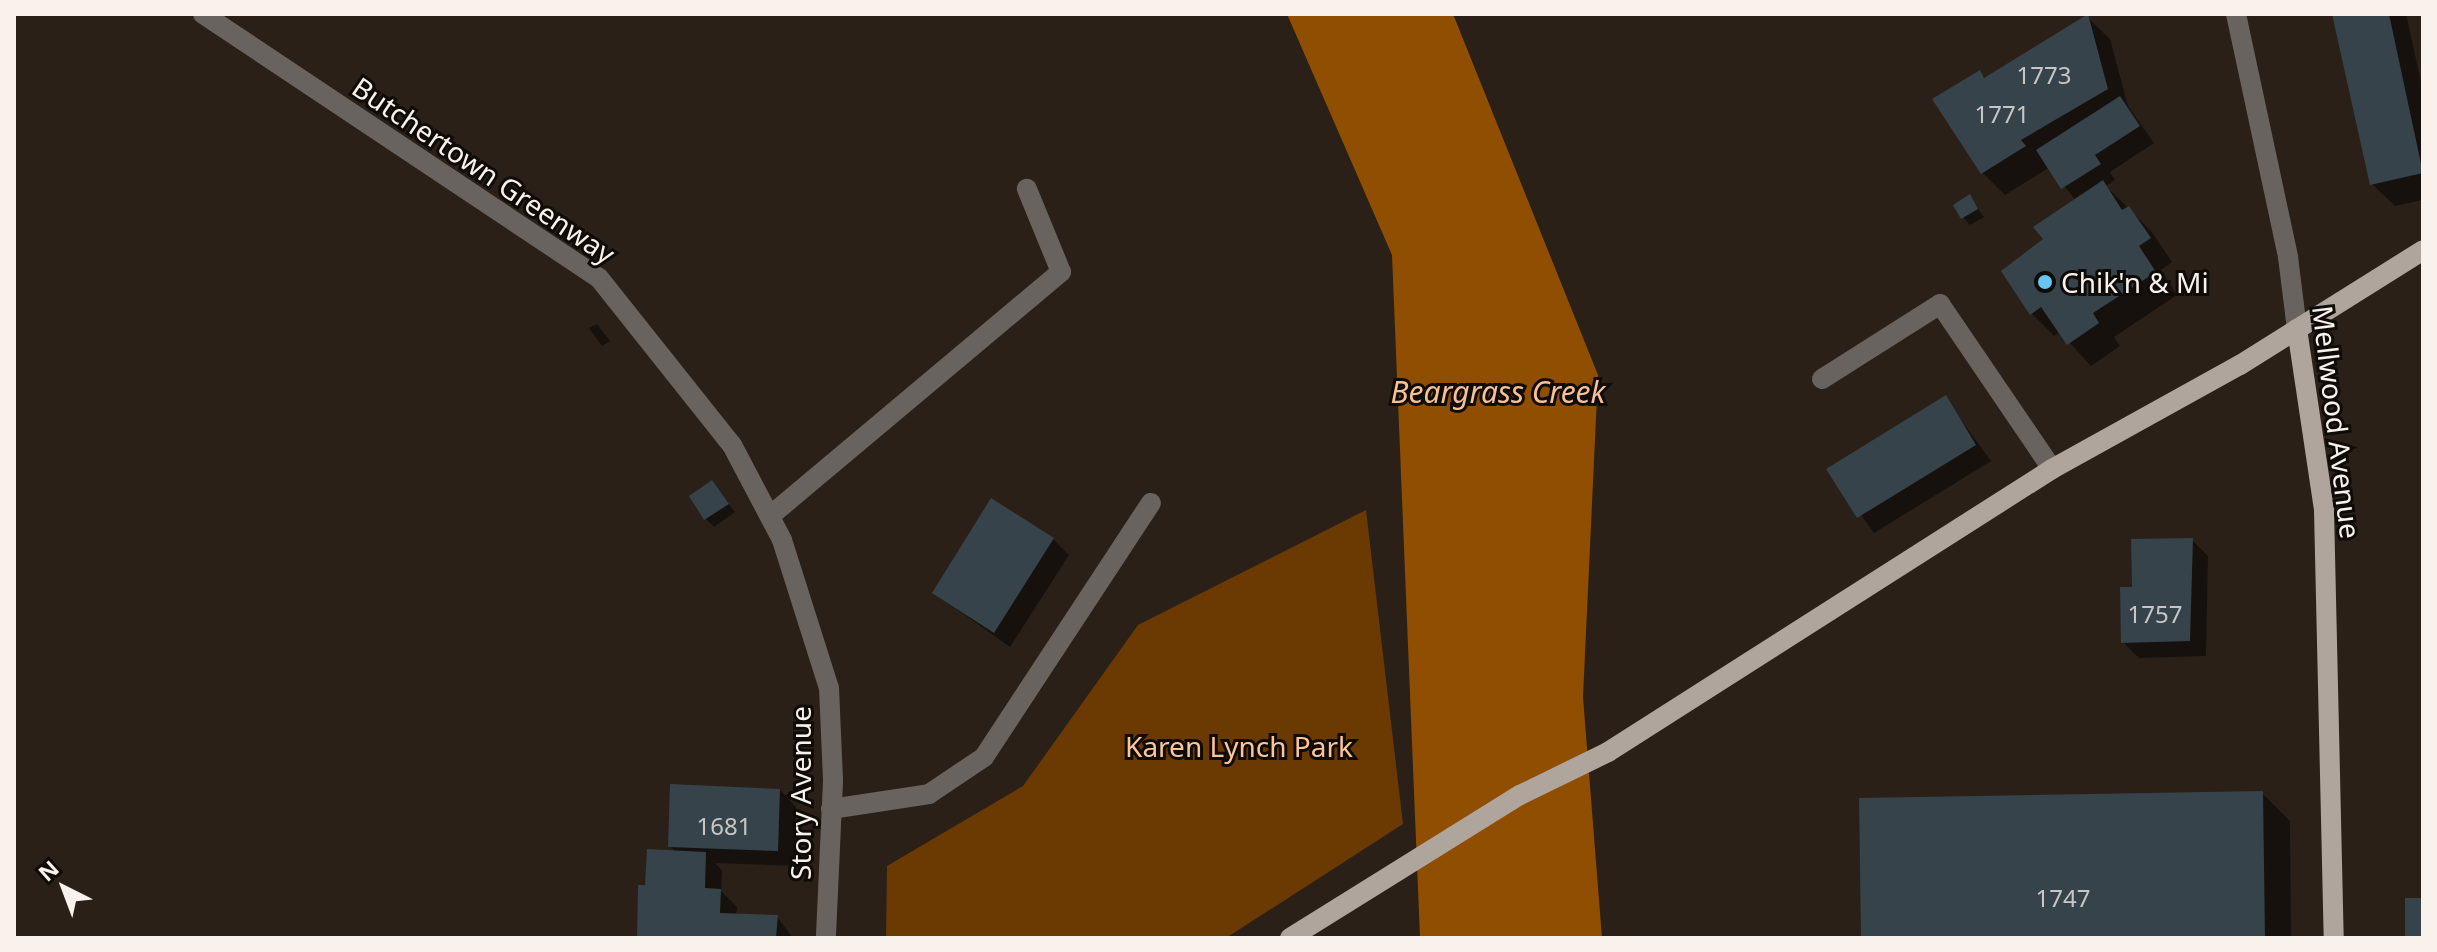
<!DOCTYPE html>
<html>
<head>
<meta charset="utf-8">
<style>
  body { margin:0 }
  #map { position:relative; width:2437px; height:952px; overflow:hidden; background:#2a2018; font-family:"Noto Sans",sans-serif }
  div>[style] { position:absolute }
  .green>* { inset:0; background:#6b3902 }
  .water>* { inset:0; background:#904e00 }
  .shadow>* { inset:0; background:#0007 }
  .building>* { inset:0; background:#36434a }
  .minor>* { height:20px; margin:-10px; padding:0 10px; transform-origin:10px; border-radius:10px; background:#69635f }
  .major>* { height:20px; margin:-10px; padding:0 10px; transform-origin:10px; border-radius:10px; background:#b0a59c }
  .dots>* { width:22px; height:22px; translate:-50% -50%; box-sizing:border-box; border:4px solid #0f0b07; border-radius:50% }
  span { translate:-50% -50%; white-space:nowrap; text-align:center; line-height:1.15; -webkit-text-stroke:6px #0f0b07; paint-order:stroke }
  .number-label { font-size:24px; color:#c8c6c4 }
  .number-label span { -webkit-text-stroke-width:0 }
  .street-label { font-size:28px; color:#f9f1ec }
  .poi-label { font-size:28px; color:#f9f1ec }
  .left { translate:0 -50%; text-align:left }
  .park-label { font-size:28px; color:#fdc498 }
  .water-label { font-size:30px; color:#f8c093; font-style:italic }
  .frame { position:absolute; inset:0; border:16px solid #f9f1ec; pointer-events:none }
  .north { position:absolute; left:24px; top:848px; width:80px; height:80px; -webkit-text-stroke:6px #0f0b07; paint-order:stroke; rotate:318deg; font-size:22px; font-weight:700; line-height:32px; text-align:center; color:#f9f1ec }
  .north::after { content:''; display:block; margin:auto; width:28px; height:36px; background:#f9f1ec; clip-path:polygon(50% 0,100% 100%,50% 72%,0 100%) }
</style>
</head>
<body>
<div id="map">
  <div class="green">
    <i style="clip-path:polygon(1366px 510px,1403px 824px,1226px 938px,886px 938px,887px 866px,1023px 786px,1138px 625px)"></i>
  </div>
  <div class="water">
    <i style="clip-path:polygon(1287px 14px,1453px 14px,1598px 375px,1583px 697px,1602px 938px,1420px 938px,1392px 255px)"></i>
  </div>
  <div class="shadow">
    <i style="clip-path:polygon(2334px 14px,2406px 14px,2423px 90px,2423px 200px,2395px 206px,2372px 184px)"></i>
    <i style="clip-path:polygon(2087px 17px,2110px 39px,2128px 106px,2154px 143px,2110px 172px,2115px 180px,2106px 186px,2151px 231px,2172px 262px,2161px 270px,2177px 295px,2114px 337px,2120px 346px,2091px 366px,2060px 332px,2054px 336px,2032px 314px,2045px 239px,2076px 201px,2050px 167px,2005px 195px,1983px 173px,1980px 73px,1986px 79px)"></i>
    <i style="clip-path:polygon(1969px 197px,1984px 217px,1970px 225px,1963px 217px)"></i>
    <i style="clip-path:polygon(597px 324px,610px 341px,602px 346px,589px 328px)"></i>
    <i style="clip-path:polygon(1945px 398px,1991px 461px,1874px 533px,1829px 470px)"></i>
    <i style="clip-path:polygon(712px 482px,735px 512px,714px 527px,706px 519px)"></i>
    <i style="clip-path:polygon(1053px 539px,1069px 555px,1010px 647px,934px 593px)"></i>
    <i style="clip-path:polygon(2192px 540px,2208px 556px,2206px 656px,2139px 658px,2123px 642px,2134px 589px)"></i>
    <i style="clip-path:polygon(780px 790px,796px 807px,794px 866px,715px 863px,722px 870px,721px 891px,737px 907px,736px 916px,777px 917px,793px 938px,639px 938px,646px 887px,677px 853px,670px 846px)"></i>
    <i style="clip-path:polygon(2262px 793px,2290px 821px,2291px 938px,1863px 938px)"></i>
  </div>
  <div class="building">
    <i style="clip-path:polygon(2088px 14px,2108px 89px,2021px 140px,2026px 146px,1981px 174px,1932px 99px,1980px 70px,1984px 78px)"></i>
    <i style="clip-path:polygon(2332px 14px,2389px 14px,2423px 173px,2370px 185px)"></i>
    <i style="clip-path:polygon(2120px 96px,2140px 126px,2095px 155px,2101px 164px,2061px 189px,2036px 150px)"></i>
    <i style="clip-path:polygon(2103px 180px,2122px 210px,2129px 206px,2151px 238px,2139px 246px,2156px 272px,2093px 313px,2099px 323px,2067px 345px,2041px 307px,2030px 315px,2001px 271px,2043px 239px,2033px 227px)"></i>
    <i style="clip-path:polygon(1970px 194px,1978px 209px,1961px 219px,1953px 205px)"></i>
    <i style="clip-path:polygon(1946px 395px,1976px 445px,1857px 518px,1826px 469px)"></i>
    <i style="clip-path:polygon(712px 480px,729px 504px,704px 520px,689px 496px)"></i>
    <i style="clip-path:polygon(991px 498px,1054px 538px,994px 633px,932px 593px)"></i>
    <i style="clip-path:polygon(2193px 538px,2190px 641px,2121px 643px,2120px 587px,2132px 587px,2131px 539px)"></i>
    <i style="clip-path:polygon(670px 784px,780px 789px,778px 851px,668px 847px)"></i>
    <i style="clip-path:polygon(2263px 791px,2265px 938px,1861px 938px,1859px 798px)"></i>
    <i style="clip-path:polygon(647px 849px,706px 852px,705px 888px,721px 889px,720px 913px,778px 915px,776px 938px,637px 938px,638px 885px,645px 885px)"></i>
    <i style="clip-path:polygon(2405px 898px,2423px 898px,2423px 938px,2405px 938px)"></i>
  </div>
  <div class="minor">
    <i style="left:203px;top:14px;width:476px;rotate:33.7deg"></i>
    <i style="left:599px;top:278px;width:213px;rotate:51.5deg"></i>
    <i style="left:732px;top:445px;width:107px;rotate:62.2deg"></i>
    <i style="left:782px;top:540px;width:155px;rotate:72.4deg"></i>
    <i style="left:829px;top:688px;width:93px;rotate:87.5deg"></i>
    <i style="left:833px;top:781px;width:157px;rotate:92.6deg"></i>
    <i style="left:2236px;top:14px;width:249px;rotate:77.9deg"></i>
    <i style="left:2288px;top:257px;width:73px;rotate:82.9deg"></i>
    <i style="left:1822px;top:379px;width:140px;rotate:-32.4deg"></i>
    <i style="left:1940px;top:304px;width:199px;rotate:55.8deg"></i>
    <i style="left:770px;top:516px;width:380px;rotate:-40deg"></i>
    <i style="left:1061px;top:272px;width:90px;rotate:-112.3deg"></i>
    <i style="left:831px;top:809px;width:99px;rotate:-8.7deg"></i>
    <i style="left:929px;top:794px;width:66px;rotate:-33.9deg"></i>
    <i style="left:984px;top:757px;width:304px;rotate:-56.7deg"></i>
  </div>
  <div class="major">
    <i style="left:2297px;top:329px;width:183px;rotate:81.5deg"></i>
    <i style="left:2324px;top:510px;width:428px;rotate:88.7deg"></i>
    <i style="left:1290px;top:938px;width:271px;rotate:-31.9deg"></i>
    <i style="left:1520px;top:795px;width:98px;rotate:-26deg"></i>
    <i style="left:1608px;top:752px;width:527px;rotate:-32.51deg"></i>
    <i style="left:2052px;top:469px;width:215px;rotate:-29deg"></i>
    <i style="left:2240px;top:365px;width:216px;rotate:-32.1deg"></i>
  </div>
  <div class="dots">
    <i style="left:2045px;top:282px;background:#68c4f0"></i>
  </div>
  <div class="number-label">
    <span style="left:2044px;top:75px">1773</span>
    <span style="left:2002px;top:114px">1771</span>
    <span style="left:2155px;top:614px">1757</span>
    <span style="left:724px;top:826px">1681</span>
    <span style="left:2063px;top:898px">1747</span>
  </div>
  <div class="street-label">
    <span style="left:484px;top:170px;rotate:34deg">Butchertown Greenway</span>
    <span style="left:2337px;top:422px;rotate:83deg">Mellwood Avenue</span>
    <span style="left:800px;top:793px;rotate:-90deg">Story Avenue</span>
  </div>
  <div class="poi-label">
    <span class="left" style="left:2061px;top:282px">Chik'n &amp; Mi</span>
  </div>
  <div class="park-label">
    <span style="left:1239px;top:746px">Karen Lynch Park</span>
  </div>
  <div class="water-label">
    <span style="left:1498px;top:392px">Beargrass Creek</span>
  </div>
  <div class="frame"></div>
  <div class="north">N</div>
</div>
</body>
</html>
